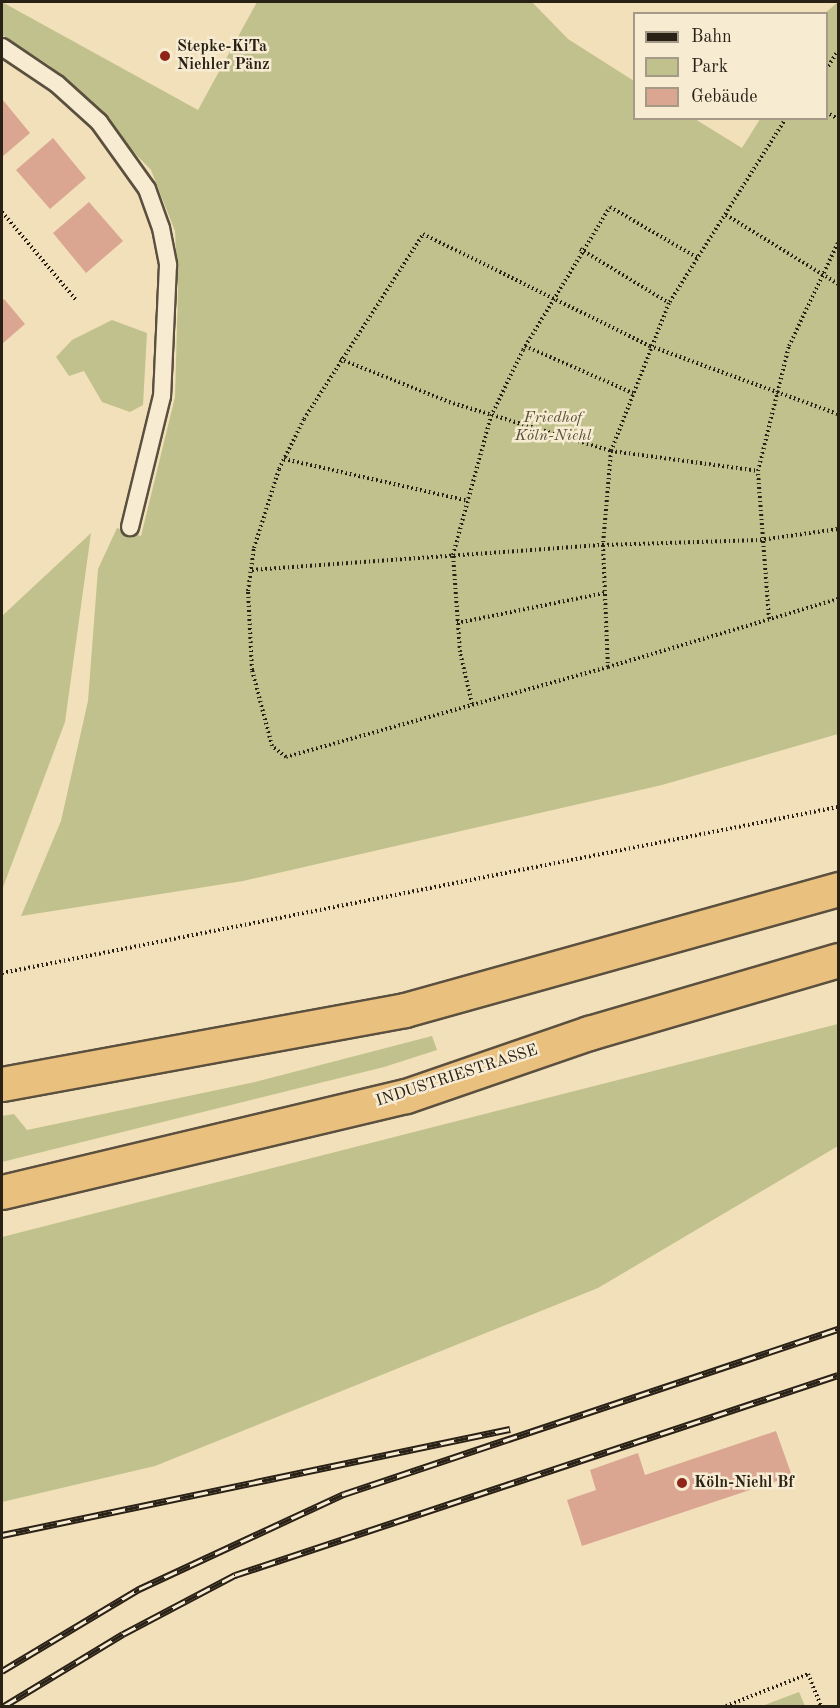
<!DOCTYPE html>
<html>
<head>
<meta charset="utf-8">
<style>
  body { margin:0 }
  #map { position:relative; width:840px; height:1708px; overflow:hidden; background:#f2e0ba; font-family:"Old Standard TT",serif }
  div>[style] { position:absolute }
  .green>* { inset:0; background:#c0c18c }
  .building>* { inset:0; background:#daa691 }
  .path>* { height:4px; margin-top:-2px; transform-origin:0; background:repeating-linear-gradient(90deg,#292016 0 1.5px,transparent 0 4.5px) }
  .roads { filter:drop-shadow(2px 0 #5b503f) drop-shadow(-2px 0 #5b503f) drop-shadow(0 2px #5b503f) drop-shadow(0 -2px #5b503f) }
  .lane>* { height:16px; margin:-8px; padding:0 8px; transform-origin:8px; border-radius:8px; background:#f7ebd2 }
  .highway>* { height:33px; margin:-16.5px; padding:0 16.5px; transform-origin:16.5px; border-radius:16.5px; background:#e9c07d }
  .rail>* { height:7px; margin-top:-3.5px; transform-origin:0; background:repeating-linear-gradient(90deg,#f7ebd2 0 14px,#292016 0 28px); box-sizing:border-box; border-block:2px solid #292016 }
  .dots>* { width:16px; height:16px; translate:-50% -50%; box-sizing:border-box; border:3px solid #f7ebd2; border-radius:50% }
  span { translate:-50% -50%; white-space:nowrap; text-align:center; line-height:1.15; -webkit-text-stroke:5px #f7ebd2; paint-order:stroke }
  .poi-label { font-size:16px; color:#292016; font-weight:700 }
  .left { translate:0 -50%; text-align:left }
  .park-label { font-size:16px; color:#565039; font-style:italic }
  .street-label { font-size:16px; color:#292016 }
  .frame { position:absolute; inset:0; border:3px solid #292016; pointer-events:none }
  .legend { position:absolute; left:633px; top:12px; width:195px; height:108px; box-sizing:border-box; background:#f7ebd2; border:2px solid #a59a87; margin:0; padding:8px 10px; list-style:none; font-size:18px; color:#292016 }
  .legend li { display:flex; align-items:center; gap:12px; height:30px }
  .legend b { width:30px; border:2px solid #a59a87 }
</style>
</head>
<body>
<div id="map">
  <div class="green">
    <i style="clip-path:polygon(2px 2px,198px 110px,257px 2px,532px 2px,568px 39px,634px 81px,634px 118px,695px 119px,742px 148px,760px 119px,826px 118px,825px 13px,838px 2px,838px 734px,662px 785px,243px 881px,21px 916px,61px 821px,88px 701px,98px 569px,117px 528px,141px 536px,175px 397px,178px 291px,175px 231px,151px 170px,49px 65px,2px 35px)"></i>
    <i style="clip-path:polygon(112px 320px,147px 333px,143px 405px,130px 412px,102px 402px,84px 371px,69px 376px,56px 357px,72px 340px)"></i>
    <i style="clip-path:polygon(91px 533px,65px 722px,2px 890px,2px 616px)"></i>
    <i style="clip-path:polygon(838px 1024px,838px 1146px,598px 1288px,155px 1466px,2px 1502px,2px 1237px)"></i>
    <i style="clip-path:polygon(432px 1036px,437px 1050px,384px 1067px,2px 1162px,2px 1116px,14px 1114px,27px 1130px,255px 1082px)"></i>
    <i style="clip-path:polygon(799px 1692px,805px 1706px,762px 1706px)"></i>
  </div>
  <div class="building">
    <i style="clip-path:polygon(2px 99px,30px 133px,2px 157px)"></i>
    <i style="clip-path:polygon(53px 138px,86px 178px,50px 209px,16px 170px)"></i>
    <i style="clip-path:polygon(89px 202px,123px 241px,86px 273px,53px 233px)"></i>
    <i style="clip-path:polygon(4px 299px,25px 324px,2px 344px,2px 301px)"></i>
    <i style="clip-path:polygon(776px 1431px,792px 1476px,582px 1546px,567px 1500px,596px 1490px,590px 1470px,638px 1453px,645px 1475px)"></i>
  </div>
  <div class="path">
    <i style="left:826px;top:70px;width:22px;rotate:-58deg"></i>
    <i style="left:826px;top:112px;width:14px;rotate:30deg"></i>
    <i style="left:786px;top:118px;width:219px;rotate:122.3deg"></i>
    <i style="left:669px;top:303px;width:159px;rotate:111.4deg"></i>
    <i style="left:611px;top:451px;width:94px;rotate:94.9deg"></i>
    <i style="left:603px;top:545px;width:122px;rotate:87.7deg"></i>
    <i style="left:608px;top:667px;width:240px;rotate:-16.5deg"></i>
    <i style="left:2px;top:212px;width:116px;rotate:49.9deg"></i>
    <i style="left:726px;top:215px;width:132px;rotate:31.6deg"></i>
    <i style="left:580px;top:249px;width:104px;rotate:31.2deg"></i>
    <i style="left:525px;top:346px;width:118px;rotate:23.5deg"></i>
    <i style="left:340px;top:359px;width:117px;rotate:21.5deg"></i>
    <i style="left:449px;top:402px;width:169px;rotate:16.8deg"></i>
    <i style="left:611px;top:451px;width:148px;rotate:7.7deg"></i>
    <i style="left:284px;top:459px;width:186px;rotate:12.8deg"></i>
    <i style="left:252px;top:570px;width:352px;rotate:-4.1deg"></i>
    <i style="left:603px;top:545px;width:157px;rotate:-1.8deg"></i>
    <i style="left:760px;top:540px;width:79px;rotate:-8deg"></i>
    <i style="left:769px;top:619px;width:148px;rotate:-94.3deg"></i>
    <i style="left:758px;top:471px;width:129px;rotate:-76.1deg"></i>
    <i style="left:789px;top:346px;width:114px;rotate:-64.6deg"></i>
    <i style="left:457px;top:623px;width:151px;rotate:-11.5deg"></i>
    <i style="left:608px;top:667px;width:334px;rotate:164.4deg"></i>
    <i style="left:286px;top:757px;width:18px;rotate:-142deg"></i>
    <i style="left:272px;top:746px;width:79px;rotate:-104.7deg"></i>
    <i style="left:252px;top:670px;width:79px;rotate:-92.9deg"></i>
    <i style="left:248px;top:591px;width:43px;rotate:-82.1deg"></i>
    <i style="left:254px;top:548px;width:83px;rotate:-72.4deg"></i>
    <i style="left:279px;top:469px;width:56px;rotate:-63.4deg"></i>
    <i style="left:304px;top:419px;width:220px;rotate:-57.2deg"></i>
    <i style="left:423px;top:234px;width:253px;rotate:26.3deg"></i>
    <i style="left:650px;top:346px;width:200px;rotate:19.9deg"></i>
    <i style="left:472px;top:704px;width:53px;rotate:-103deg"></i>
    <i style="left:460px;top:652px;width:97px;rotate:-94.1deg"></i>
    <i style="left:453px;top:555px;width:144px;rotate:-74.7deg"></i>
    <i style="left:491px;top:416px;width:73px;rotate:-64.1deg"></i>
    <i style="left:523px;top:350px;width:167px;rotate:-58.7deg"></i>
    <i style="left:610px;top:207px;width:102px;rotate:30.1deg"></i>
    <i style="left:2px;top:973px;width:852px;rotate:-11.23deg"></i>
    <i style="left:726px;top:1706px;width:88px;rotate:-21.3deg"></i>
    <i style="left:808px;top:1674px;width:35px;rotate:68deg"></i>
  </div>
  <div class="roads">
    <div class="lane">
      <i style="left:2px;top:47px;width:66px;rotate:33.9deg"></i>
      <i style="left:57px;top:84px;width:57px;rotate:42.1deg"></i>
      <i style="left:99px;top:122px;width:82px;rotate:54.4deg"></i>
      <i style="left:147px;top:189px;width:41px;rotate:70.3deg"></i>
      <i style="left:161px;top:228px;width:38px;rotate:79deg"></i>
      <i style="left:168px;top:265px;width:131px;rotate:92.6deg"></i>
      <i style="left:162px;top:396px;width:135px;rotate:103.7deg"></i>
    </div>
    <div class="highway">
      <i style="left:2px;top:1084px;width:410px;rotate:-10.4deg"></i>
      <i style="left:405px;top:1010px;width:450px;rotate:-15.6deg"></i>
      <i style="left:2px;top:1192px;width:415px;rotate:-13.4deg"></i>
      <i style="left:406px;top:1096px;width:194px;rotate:-19deg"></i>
      <i style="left:589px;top:1033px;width:259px;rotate:-16.3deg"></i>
    </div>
  </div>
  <div class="rail">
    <i style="left:2px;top:1535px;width:519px;rotate:-11.79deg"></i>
    <i style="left:2px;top:1671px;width:160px;rotate:-30.9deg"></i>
    <i style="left:139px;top:1589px;width:226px;rotate:-24.9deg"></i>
    <i style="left:344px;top:1494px;width:521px;rotate:-18.47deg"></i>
    <i style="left:4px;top:1706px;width:139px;rotate:-31.2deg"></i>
    <i style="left:123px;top:1634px;width:127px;rotate:-27.8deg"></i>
    <i style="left:235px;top:1575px;width:635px;rotate:-18.35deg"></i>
  </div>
  <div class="dots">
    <i style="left:165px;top:56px;background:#8f2418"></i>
    <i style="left:682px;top:1483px;background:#8f2418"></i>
  </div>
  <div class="poi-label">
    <span class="left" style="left:177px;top:56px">Stepke-KiTa<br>Niehler Pänz</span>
    <span class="left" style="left:694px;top:1483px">Köln-Niehl Bf</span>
  </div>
  <div class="park-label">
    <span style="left:553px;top:427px">Friedhof<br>Köln-Niehl</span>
  </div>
  <div class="street-label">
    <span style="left:457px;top:1076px;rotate:-18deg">INDUSTRIESTRASSE</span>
  </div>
  <div class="frame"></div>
  <ul class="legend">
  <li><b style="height:8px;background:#292016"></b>Bahn</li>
  <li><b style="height:16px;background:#c0c18c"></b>Park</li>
  <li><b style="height:16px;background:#daa691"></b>Gebäude</li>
  </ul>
</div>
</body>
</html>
